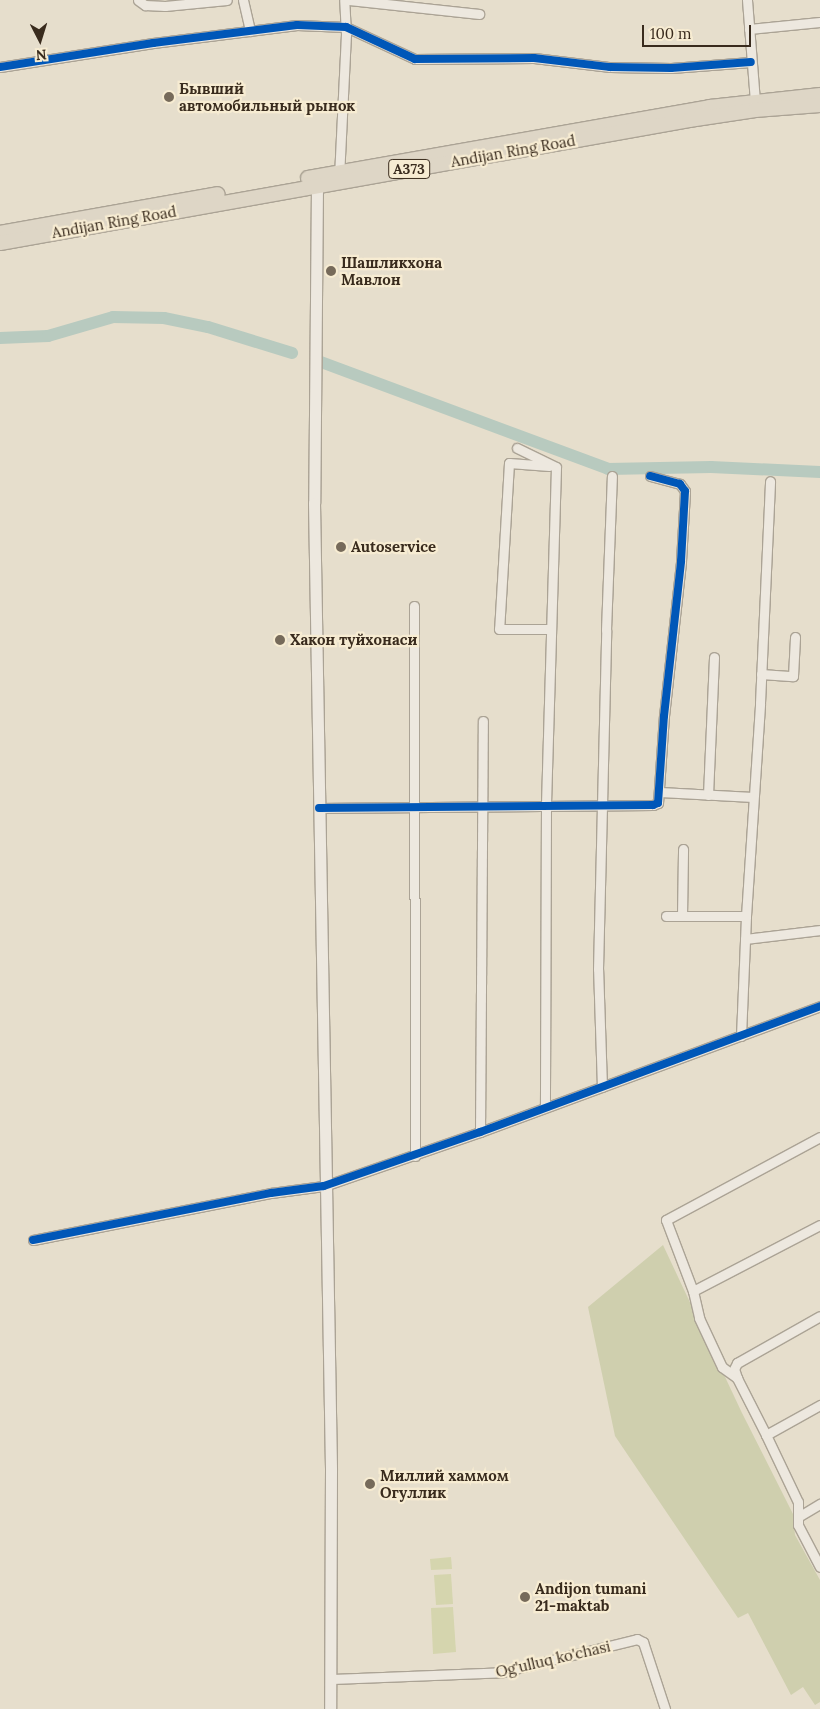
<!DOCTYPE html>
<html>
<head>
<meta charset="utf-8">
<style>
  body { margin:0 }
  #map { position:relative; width:820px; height:1709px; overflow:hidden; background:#e6decc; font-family:Lora,serif }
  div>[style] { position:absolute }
  .green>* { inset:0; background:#d5d5ae }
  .cemetery>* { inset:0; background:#cfcfae }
  .river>* { height:12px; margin:-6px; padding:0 6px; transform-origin:6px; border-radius:6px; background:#b8cabf }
  .roads { filter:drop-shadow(1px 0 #aba395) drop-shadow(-1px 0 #aba395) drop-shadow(0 1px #aba395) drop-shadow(0 -1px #aba395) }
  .minor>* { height:9px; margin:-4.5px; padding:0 4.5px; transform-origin:4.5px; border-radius:4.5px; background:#ede8df }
  .secondary>* { height:11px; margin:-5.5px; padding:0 5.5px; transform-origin:5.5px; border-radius:5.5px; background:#ede8df }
  .trunk>* { height:14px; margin:-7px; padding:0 7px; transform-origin:7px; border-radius:7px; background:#ded6c6 }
  .cycleway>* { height:8px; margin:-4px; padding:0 4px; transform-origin:4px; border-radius:4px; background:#0057b8 }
  .dots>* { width:14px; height:14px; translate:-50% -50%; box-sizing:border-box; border:2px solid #f7ecd2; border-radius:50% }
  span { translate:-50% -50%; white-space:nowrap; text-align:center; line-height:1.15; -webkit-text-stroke:4.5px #f7ecd2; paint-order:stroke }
  .shield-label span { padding:1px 4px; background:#f7ecd2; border:1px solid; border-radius:4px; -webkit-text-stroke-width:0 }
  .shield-label { font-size:14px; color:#392b1d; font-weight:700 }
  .poi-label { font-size:15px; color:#392b1d; font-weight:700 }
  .left { translate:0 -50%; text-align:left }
  .street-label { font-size:15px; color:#392b1d }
  .north { position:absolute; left:15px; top:15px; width:50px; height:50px; -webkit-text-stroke:4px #f7ecd2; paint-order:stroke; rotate:175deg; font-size:14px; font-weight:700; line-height:20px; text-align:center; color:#392b1d }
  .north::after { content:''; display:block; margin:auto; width:18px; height:22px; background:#392b1d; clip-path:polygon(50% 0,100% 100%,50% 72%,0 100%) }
  .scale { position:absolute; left:642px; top:25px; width:109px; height:22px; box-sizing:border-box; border:2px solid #392b1d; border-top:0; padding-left:6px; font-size:15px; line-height:18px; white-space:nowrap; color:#392b1d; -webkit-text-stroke:4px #f7ecd2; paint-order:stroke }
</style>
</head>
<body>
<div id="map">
  <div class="green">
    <i style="clip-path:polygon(451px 1557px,452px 1569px,431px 1570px,430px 1559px)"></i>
    <i style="clip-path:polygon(451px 1574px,453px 1604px,436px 1605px,434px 1575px)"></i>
    <i style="clip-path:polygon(453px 1607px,456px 1652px,433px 1654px,431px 1608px)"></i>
  </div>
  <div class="cemetery">
    <i style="clip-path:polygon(663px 1245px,742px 1413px,793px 1514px,795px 1535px,820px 1580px,820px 1702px,815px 1705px,803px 1687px,791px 1695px,748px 1613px,738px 1618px,615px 1436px,588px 1307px)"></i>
  </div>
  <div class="river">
    <i style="left:0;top:338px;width:48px;rotate:-2.4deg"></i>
    <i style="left:48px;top:336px;width:68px;rotate:-16.3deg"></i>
    <i style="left:113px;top:317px;width:51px;rotate:1.1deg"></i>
    <i style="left:164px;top:318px;width:45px;rotate:11.6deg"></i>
    <i style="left:208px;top:327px;width:88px;rotate:17.2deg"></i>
    <i style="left:321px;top:362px;width:306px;rotate:20.4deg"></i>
    <i style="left:608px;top:469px;width:103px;rotate:-1.1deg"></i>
    <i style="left:711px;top:467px;width:109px;rotate:2.6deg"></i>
  </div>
  <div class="roads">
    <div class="minor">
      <i style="left:138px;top:0;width:9px;rotate:36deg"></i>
      <i style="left:145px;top:5px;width:20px;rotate:3deg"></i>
      <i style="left:165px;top:6px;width:62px;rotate:-5.5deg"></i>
      <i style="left:243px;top:0;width:32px;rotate:77deg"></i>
      <i style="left:349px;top:0;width:131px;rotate:6.1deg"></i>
      <i style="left:747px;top:0;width:101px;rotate:85.5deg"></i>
      <i style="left:749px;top:29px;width:71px;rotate:-5.6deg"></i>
      <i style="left:0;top:67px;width:155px;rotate:-8.9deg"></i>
      <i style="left:153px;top:43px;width:145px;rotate:-7.1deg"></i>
      <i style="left:297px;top:25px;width:49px;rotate:2.3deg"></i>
      <i style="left:346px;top:27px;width:76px;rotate:24.9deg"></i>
      <i style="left:415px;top:59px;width:119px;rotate:-0.5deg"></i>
      <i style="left:534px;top:58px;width:77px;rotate:6.8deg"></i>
      <i style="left:610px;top:67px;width:61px;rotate:0.9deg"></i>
      <i style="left:671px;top:68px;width:80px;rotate:-4.3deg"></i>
      <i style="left:339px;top:177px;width:143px;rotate:-87.2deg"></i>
      <i style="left:346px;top:34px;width:34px;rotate:-93deg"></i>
      <i style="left:517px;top:448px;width:43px;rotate:26deg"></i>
      <i style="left:556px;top:467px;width:339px;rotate:91.7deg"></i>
      <i style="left:546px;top:806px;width:301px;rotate:90.2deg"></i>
      <i style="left:549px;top:466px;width:40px;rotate:-175.7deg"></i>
      <i style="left:509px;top:463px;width:166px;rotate:93.4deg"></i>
      <i style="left:499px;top:629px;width:51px"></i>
      <i style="left:414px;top:606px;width:550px;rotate:89.9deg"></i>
      <i style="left:761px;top:674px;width:32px;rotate:4deg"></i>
      <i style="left:793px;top:676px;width:39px;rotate:-87deg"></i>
      <i style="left:660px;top:792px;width:93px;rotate:3.1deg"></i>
      <i style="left:708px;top:795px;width:138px;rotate:-87.5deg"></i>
      <i style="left:319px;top:808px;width:334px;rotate:-0.5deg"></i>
      <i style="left:653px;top:805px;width:5px;rotate:-22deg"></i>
      <i style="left:658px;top:803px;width:87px;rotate:-86.1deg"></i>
      <i style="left:664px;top:716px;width:156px;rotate:-83.7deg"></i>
      <i style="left:681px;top:561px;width:70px;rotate:-86.7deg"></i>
      <i style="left:685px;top:491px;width:9px;rotate:-126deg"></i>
      <i style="left:680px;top:484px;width:31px;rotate:-165deg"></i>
      <i style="left:666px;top:916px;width:80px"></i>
      <i style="left:682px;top:916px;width:67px;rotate:-89.1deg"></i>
      <i style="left:745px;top:939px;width:76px;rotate:-6.8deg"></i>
      <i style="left:741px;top:1036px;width:120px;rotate:-87.6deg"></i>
      <i style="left:746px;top:916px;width:213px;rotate:-86.2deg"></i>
      <i style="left:760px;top:703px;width:222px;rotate:-87.4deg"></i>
      <i style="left:602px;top:1087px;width:118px;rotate:-91.9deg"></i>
      <i style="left:598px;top:969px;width:339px;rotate:-88.6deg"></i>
      <i style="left:606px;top:630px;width:154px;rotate:-87.8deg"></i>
      <i style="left:480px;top:1132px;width:411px;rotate:-89.6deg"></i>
      <i style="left:820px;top:1137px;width:175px;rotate:151.7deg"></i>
      <i style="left:666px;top:1220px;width:76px;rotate:69.2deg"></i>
      <i style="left:693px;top:1291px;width:28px;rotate:77deg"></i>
      <i style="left:699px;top:1318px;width:54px;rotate:64.9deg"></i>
      <i style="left:722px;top:1367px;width:19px;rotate:36deg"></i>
      <i style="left:737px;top:1378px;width:64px;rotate:63deg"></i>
      <i style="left:766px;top:1435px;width:74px;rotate:64.5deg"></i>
      <i style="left:798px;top:1502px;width:23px;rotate:90deg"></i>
      <i style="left:798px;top:1525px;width:47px;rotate:62.4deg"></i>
      <i style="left:33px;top:1240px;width:243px;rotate:-11.2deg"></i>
      <i style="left:271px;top:1193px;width:53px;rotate:-7.5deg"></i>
      <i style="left:324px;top:1186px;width:165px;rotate:-19.1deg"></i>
      <i style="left:480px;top:1132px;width:363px;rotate:-20.3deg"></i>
      <i style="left:693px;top:1291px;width:143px;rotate:-27.5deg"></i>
      <i style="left:737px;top:1378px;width:9px;rotate:-108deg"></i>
      <i style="left:734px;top:1369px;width:7px;rotate:-63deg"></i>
      <i style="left:737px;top:1363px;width:95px;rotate:-29.5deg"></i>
      <i style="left:766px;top:1435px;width:62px;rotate:-29.1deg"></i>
      <i style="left:798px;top:1517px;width:26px;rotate:-31deg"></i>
      <i style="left:332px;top:1679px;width:171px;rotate:-2.3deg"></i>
      <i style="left:503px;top:1672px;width:138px;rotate:-13.8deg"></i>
      <i style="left:637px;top:1639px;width:7px;rotate:27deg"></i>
      <i style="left:643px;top:1642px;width:71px;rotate:71.8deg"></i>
    </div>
    <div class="secondary">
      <i style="left:314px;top:179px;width:8px;rotate:67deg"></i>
      <i style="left:317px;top:186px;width:317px;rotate:90.5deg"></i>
      <i style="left:314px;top:503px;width:967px;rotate:88.99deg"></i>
      <i style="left:331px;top:1470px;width:239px;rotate:90.2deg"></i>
    </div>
    <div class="trunk">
      <i style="left:308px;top:178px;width:408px;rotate:-10deg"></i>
      <i style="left:710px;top:107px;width:111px;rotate:-6.2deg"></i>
      <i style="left:0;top:233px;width:221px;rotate:-10.1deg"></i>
      <i style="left:0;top:243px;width:700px;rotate:-10.12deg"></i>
      <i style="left:689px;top:120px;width:67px;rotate:-8.6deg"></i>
      <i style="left:755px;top:110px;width:65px;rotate:-4.4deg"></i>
    </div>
  </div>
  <div class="cycleway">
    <i style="left:0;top:67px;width:155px;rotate:-8.9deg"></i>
    <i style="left:153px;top:43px;width:145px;rotate:-7.1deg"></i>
    <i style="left:297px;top:25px;width:49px;rotate:2.3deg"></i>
    <i style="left:346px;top:27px;width:76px;rotate:24.9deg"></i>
    <i style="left:415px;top:59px;width:119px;rotate:-0.5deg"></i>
    <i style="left:534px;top:58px;width:77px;rotate:6.8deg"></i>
    <i style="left:610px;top:67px;width:61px;rotate:0.9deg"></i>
    <i style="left:671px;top:68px;width:80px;rotate:-4.3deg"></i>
    <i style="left:319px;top:808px;width:334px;rotate:-0.5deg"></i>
    <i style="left:653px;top:805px;width:5px;rotate:-22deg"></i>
    <i style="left:658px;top:803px;width:87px;rotate:-86.1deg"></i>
    <i style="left:664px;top:716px;width:156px;rotate:-83.7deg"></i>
    <i style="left:681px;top:561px;width:70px;rotate:-86.7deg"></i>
    <i style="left:685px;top:491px;width:9px;rotate:-126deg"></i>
    <i style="left:680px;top:484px;width:31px;rotate:-165deg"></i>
    <i style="left:33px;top:1240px;width:243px;rotate:-11.2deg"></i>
    <i style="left:271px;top:1193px;width:53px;rotate:-7.5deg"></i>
    <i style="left:324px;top:1186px;width:165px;rotate:-19.1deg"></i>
    <i style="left:480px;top:1132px;width:363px;rotate:-20.3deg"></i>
  </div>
  <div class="dots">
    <i style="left:169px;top:97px;background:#766a5a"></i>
    <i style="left:331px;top:271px;background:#766a5a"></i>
    <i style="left:341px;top:547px;background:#766a5a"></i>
    <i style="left:280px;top:640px;background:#766a5a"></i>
    <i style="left:370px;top:1484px;background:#766a5a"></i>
    <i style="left:525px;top:1597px;background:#766a5a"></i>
  </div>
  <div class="shield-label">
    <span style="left:409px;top:169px">A373</span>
  </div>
  <div class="poi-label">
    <span class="left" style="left:179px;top:97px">Бывший<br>автомобильный рынок</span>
    <span class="left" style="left:341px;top:271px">Шашликхона<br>Мавлон</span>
    <span class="left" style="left:351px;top:547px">Autoservice</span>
    <span class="left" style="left:290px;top:640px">Хакон туйхонаси</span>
    <span class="left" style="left:380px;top:1484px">Миллий хаммом<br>Огуллик</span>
    <span class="left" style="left:535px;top:1597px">Andijon tumani<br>21-maktab</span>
  </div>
  <div class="street-label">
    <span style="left:513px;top:151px;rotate:-10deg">Andijan Ring Road</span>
    <span style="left:114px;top:222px;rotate:-10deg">Andijan Ring Road</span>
    <span style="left:553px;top:1659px;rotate:-13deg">Og'ulluq ko'chasi</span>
  </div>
  <div class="north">N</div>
  <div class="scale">100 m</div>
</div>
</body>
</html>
